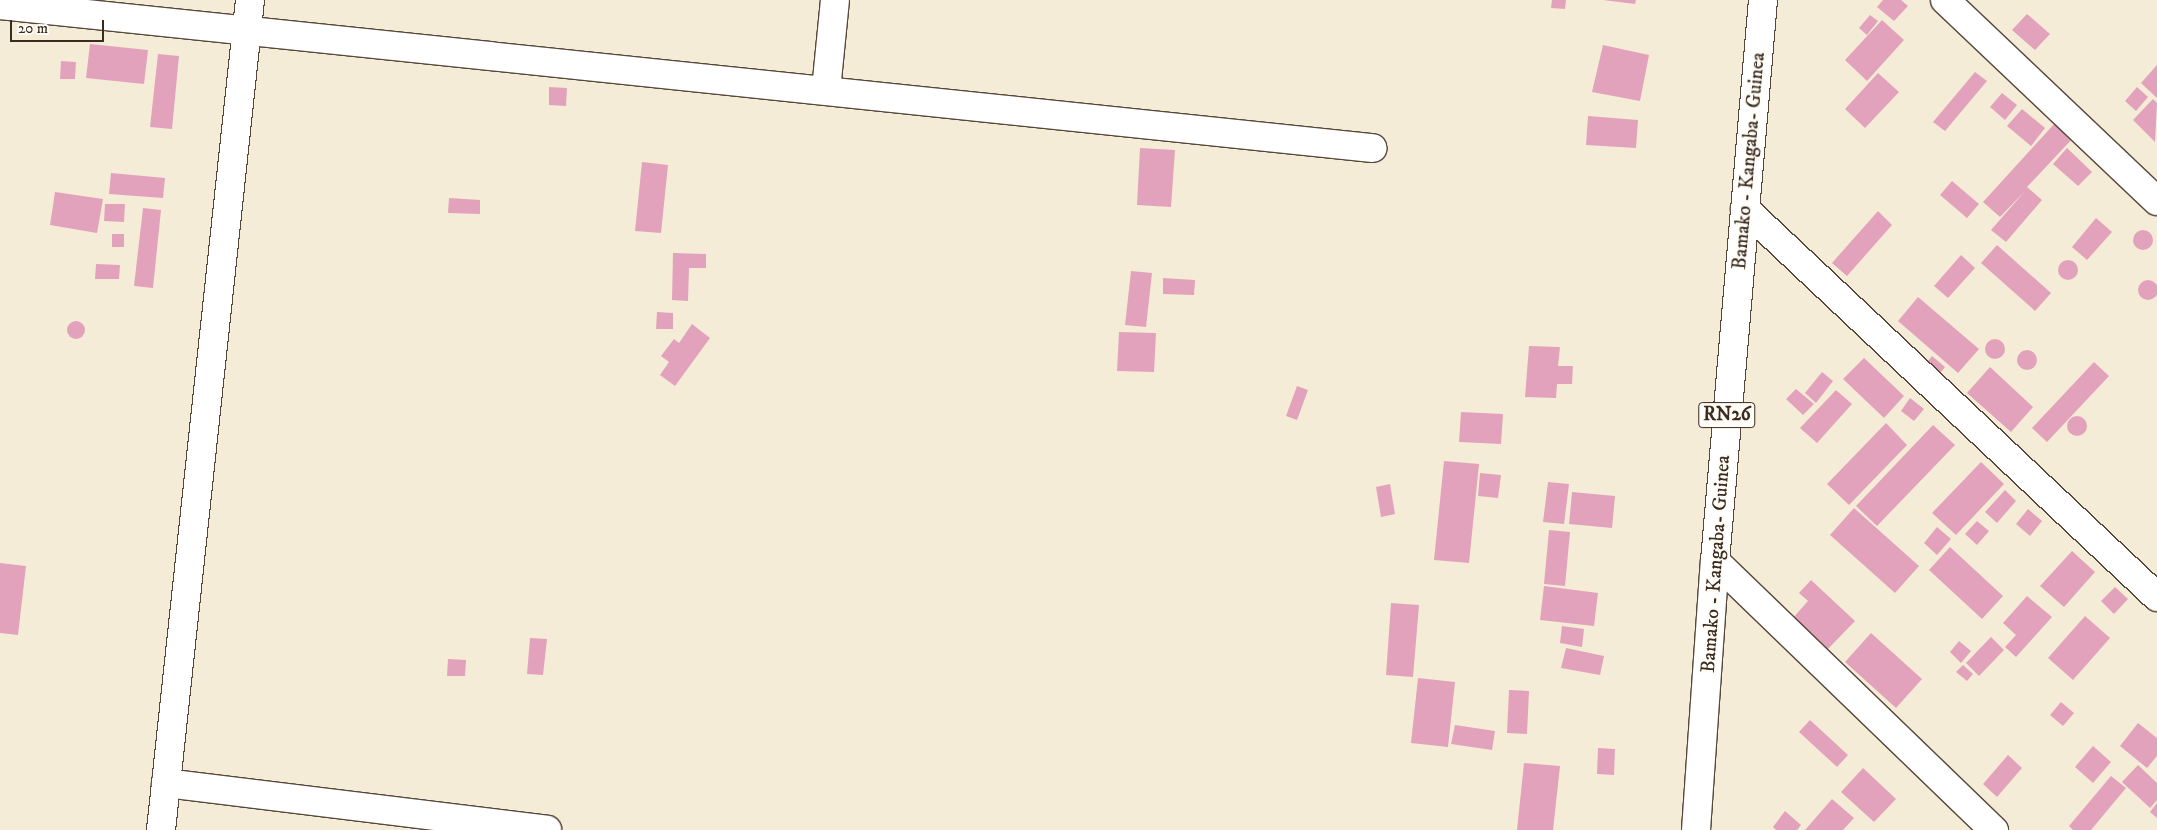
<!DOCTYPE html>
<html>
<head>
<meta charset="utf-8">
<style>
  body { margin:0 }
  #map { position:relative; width:2157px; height:830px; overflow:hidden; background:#f5ecd8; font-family:"IM FELL DW Pica",serif }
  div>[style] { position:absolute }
  .building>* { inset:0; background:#e3a2bc }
  .round { border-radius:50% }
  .roads { filter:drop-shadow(1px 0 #57473a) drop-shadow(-1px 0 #57473a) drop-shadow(0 1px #57473a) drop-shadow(0 -1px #57473a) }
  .minor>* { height:28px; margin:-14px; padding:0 14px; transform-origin:14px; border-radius:14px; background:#fff }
  .primary>* { height:28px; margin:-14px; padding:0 14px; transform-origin:14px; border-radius:14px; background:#fff }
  span { translate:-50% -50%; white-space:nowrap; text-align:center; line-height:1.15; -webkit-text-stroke:4.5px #fdfcf7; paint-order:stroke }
  .shield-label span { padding:1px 4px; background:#fdfcf7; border:1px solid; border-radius:4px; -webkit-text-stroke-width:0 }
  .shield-label { font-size:19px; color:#3b2a1e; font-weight:700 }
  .street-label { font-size:20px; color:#3b2a1e }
  .scale { position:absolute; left:10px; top:20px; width:94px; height:22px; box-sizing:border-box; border:2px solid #3b2a1e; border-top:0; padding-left:6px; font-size:15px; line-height:18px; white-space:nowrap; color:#3b2a1e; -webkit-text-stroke:4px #fdfcf7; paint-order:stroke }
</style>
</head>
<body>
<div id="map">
  <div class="building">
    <i style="clip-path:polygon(1552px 0,1566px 0,1565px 9px,1551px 8px)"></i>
    <i style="clip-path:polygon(1603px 0,1636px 0,1635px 4px)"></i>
    <i style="clip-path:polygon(1883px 0,1901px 0,1908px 6px,1894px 21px,1877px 7px)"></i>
    <i style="clip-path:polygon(2027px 14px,2050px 34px,2035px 50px,2012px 30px)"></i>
    <i style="clip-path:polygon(1870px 15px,1878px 21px,1867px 35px,1859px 28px)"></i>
    <i style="clip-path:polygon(1882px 20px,1904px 40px,1867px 81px,1845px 60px)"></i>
    <i style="clip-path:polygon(90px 44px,148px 50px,144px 84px,86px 78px)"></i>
    <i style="clip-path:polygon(1603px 45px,1649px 55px,1640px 101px,1592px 92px)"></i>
    <i style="clip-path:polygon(158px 54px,179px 56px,172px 129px,150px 127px)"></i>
    <i style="clip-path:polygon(61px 61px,76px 62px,75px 79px,60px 79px)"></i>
    <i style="clip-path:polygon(2157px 65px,2157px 98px,2141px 83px)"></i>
    <i style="clip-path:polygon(1975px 72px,1987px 81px,1945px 131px,1933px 122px)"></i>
    <i style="clip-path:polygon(1878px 73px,1899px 92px,1865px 128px,1845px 109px)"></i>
    <i style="clip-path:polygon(549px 87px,567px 88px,566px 106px,549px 105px)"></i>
    <i style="clip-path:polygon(2137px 87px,2148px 97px,2136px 111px,2125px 101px)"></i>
    <i style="clip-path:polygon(2002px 93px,2017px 105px,2005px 120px,1990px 107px)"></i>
    <i style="clip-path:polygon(2153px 99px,2157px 103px,2155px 142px,2133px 120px)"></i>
    <i style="clip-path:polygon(2022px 109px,2045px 128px,2031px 146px,2007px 126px)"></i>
    <i style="clip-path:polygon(1588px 116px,1638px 120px,1636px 148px,1586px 145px)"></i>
    <i style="clip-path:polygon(2056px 122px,2073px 138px,2027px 187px,2042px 200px,2006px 242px,1991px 230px,2025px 191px,2000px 217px,1983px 202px)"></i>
    <i style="clip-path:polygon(1140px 148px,1175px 150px,1171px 207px,1137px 205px)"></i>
    <i style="clip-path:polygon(2067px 148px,2092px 172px,2078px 186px,2053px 164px)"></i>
    <i style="clip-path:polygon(642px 162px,668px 165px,661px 233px,635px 231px)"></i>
    <i style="clip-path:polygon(111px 173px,165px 178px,163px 198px,109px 194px)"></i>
    <i style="clip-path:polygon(1952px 181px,1979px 204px,1967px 218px,1940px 195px)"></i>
    <i style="clip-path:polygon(55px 192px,103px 199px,97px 233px,50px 225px)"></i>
    <i style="clip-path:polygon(449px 198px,480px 200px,480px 214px,448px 213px)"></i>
    <i style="clip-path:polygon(105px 204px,125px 204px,124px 222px,104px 221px)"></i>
    <i style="clip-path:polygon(143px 208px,161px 210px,153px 288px,134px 286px)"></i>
    <i style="clip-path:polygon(1878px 211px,1892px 225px,1847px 276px,1832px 263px)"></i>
    <i style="clip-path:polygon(2096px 218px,2112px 232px,2087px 260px,2072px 247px)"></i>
    <i class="round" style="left:2133px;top:230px;width:20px;height:20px"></i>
    <i style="clip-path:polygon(112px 234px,124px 234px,124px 247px,112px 247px)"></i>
    <i style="clip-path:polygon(1997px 245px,2051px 293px,2035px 311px,1981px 263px)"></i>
    <i style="clip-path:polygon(673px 253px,706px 254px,706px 268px,689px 268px,688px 301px,672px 300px)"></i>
    <i style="clip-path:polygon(1961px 255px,1975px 268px,1948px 298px,1934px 286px)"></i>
    <i class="round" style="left:2058px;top:260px;width:20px;height:20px"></i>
    <i style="clip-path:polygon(96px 264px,120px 265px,119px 279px,95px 279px)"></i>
    <i style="clip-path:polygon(1131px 271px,1152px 273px,1146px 327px,1125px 325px)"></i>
    <i style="clip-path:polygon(1163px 278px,1195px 280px,1194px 295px,1163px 294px)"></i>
    <i class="round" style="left:2138px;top:280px;width:20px;height:20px"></i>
    <i style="clip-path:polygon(1918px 297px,1979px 349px,1958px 373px,1898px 321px)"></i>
    <i style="clip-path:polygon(657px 312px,673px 313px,673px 329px,656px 329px)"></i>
    <i class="round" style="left:67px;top:321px;width:18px;height:18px"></i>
    <i style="clip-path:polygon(692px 324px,710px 338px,675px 386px,660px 375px,669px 362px,661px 356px,674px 339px,679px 343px)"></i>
    <i style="clip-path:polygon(1119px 332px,1156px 333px,1154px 372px,1117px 371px)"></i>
    <i class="round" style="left:1985px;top:339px;width:20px;height:20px"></i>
    <i style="clip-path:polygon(1529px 346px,1560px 347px,1558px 366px,1573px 366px,1572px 384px,1557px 384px,1556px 398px,1525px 397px)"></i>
    <i class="round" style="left:2017px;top:350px;width:20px;height:20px"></i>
    <i style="clip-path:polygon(1932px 356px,1945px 367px,1936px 378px,1923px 367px)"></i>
    <i style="clip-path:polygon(1864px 358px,1904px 396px,1884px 418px,1843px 379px)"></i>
    <i style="clip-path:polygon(2094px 362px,2109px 376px,2047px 442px,2032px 428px)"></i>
    <i style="clip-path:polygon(1990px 367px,2033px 407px,2011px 432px,1967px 393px)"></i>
    <i style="clip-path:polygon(1822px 372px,1833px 381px,1816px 403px,1805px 393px)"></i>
    <i style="clip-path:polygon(1297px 386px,1308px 390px,1297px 420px,1286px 416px)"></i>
    <i style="clip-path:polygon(1796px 389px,1814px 404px,1803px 415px,1786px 399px)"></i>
    <i style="clip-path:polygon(1836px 390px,1852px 404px,1817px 443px,1800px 428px)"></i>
    <i style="clip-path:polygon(1910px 398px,1924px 409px,1914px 421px,1901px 411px)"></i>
    <i style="clip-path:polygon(1461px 412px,1503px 414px,1501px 444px,1459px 442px)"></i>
    <i class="round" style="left:2067px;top:416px;width:20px;height:20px"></i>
    <i style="clip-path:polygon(1886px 423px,1907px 445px,1849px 505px,1827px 484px)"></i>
    <i style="clip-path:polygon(1933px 425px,1955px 445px,1877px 526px,1856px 506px)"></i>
    <i style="clip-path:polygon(1444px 461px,1479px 464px,1469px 563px,1434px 560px)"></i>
    <i style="clip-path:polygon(1981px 462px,2004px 484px,1956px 535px,1932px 513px)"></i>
    <i style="clip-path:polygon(1480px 473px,1501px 475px,1498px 498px,1478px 496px)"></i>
    <i style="clip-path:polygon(1548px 482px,1569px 484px,1564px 524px,1543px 522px)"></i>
    <i style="clip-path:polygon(1390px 484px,1395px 514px,1381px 517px,1376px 487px)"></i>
    <i style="clip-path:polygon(2005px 490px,2016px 501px,1997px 523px,1985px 512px)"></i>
    <i style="clip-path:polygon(1572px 492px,1615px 496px,1612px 528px,1569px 524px)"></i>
    <i style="clip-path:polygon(1854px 508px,1919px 566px,1895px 593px,1830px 535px)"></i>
    <i style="clip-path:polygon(2028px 509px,2042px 521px,2030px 536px,2016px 524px)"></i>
    <i style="clip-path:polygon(1977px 521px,1989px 531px,1977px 545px,1965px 534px)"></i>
    <i style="clip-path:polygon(1937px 527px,1951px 539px,1937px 555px,1924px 543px)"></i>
    <i style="clip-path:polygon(1549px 530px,1570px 532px,1565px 586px,1544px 584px)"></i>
    <i style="clip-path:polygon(1950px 547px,2003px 596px,1982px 619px,1929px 570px)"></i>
    <i style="clip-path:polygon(2072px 551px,2095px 572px,2064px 607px,2040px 586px)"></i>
    <i style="clip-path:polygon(0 563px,26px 566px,18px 635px,0 633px)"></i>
    <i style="clip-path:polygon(1811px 580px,1855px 621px,1826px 651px,1792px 619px,1808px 601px,1799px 593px)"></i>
    <i style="clip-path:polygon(1544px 586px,1598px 593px,1594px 626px,1540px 620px)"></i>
    <i style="clip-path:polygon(2115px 587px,2128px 599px,2114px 614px,2101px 601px)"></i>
    <i style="clip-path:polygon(2027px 596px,2052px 617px,2016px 657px,2005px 647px,2016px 635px,2003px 623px)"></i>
    <i style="clip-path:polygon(1391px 603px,1419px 605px,1413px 677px,1386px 675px)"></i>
    <i style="clip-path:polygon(2085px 616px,2110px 638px,2073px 680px,2048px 658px)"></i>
    <i style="clip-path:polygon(1562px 626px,1584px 629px,1582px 647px,1560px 643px)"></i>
    <i style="clip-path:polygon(1871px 633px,1922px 679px,1896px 708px,1845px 662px)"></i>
    <i style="clip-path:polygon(1991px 637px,2004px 650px,1979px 676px,1966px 663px)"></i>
    <i style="clip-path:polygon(530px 638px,547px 639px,543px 675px,527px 674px)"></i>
    <i style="clip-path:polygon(1959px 641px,1971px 651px,1961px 663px,1950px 652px)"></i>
    <i style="clip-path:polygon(1566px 648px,1604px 656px,1600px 675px,1561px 668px)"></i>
    <i style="clip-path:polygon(448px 659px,466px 660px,465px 676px,447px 676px)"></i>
    <i style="clip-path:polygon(1963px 665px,1973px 674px,1967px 681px,1956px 672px)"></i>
    <i style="clip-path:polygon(1418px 678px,1455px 682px,1448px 747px,1411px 743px)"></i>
    <i style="clip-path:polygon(1509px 690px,1529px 691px,1527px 734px,1507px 733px)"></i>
    <i style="clip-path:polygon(2061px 702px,2074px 713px,2063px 726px,2050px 715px)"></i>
    <i style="clip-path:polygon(1810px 720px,1848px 755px,1837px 767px,1799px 732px)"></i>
    <i style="clip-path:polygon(2138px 723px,2157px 738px,2157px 756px,2147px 768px,2120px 746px)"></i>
    <i style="clip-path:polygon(1455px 725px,1495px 731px,1492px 750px,1451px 744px)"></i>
    <i style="clip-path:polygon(2093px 746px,2111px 762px,2093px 783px,2075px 767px)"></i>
    <i style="clip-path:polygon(1598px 748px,1615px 749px,1614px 775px,1597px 774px)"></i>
    <i style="clip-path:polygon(2008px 755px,2022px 768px,1997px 797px,1983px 784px)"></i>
    <i style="clip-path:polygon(1524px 763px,1560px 766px,1553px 830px,1517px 830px)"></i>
    <i style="clip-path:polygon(2138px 765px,2157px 783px,2157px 800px,2150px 808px,2122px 782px)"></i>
    <i style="clip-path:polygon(1863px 768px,1896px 799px,1874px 822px,1841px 792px)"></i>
    <i style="clip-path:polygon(2111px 776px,2126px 788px,2091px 830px,2073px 830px,2069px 826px)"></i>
    <i style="clip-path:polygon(1832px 799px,1854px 818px,1843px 830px,1805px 830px)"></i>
    <i style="clip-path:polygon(2157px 803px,2157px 818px,2150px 812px)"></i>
    <i style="clip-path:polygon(1785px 811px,1801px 825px,1797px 830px,1776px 830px,1773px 827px)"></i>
  </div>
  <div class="roads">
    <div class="minor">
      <i style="left:1945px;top:0;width:292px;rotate:43.5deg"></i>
      <i style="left:0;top:5px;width:1380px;rotate:5.95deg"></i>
      <i style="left:826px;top:90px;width:90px;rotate:-84.3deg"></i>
      <i style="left:1745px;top:209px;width:566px;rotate:43.28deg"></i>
      <i style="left:1715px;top:561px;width:388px;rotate:44deg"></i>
      <i style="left:166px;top:783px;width:384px;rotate:7deg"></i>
      <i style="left:161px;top:830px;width:835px;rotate:-83.88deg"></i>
    </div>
    <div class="primary">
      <i style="left:1696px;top:830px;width:270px;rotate:-86deg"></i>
      <i style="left:1715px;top:561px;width:563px;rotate:-85.11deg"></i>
    </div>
  </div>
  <div class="shield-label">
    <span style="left:1727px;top:415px">RN26</span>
  </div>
  <div class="street-label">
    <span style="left:1749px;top:161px;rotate:-85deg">Bamako - Kangaba- Guinea</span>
    <span style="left:1716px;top:564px;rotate:-86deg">Bamako - Kangaba- Guinea</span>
  </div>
  <div class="scale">20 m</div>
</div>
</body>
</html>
